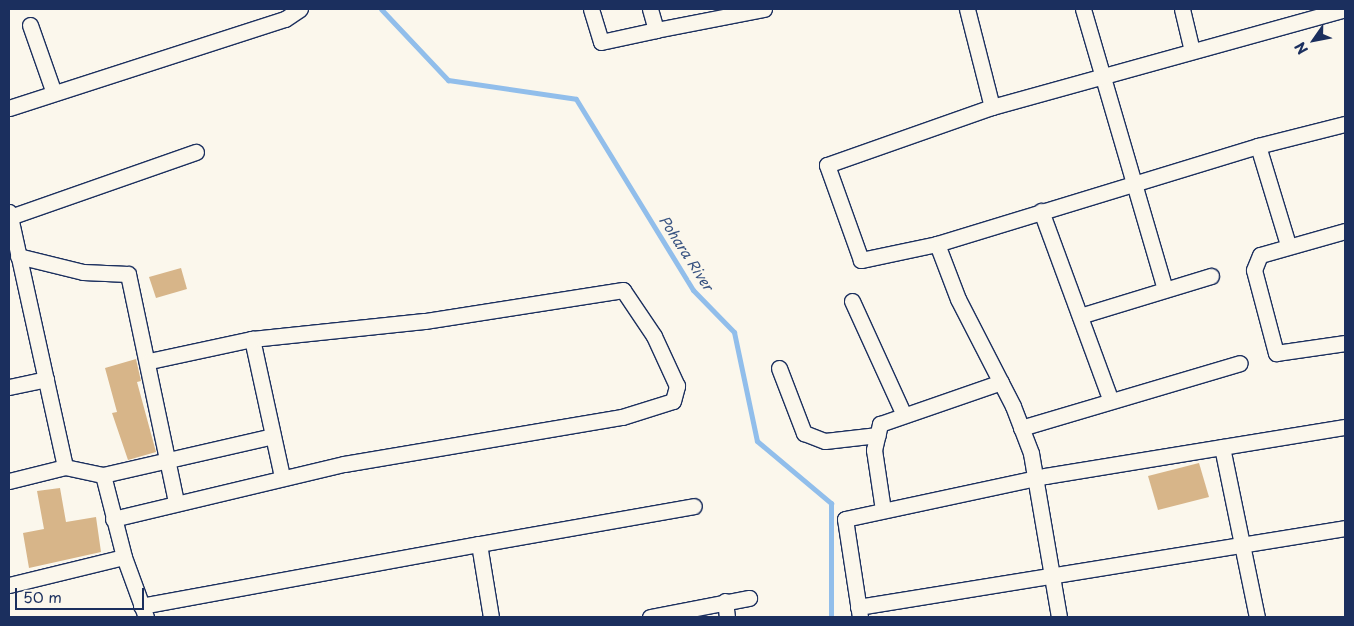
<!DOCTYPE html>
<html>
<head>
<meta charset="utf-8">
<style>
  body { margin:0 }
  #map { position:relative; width:1354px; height:626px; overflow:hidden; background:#fbf7ec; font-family:"Playpen Sans",sans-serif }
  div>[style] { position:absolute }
  .stream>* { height:5px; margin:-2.5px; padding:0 2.5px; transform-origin:2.5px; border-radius:2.5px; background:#91beeb }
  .building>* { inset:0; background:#d7b589 }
  .roads { filter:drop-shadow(1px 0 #1b2f5e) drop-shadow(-1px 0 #1b2f5e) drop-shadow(0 1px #1b2f5e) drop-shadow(0 -1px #1b2f5e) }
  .minor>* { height:15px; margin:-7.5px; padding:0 7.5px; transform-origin:7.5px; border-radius:7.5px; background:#fbf7ec }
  span { translate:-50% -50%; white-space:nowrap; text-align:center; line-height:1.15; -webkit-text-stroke:5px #fbf7ec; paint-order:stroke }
  .water-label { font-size:14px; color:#385381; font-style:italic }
  .frame { position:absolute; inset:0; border:10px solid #1b2f5e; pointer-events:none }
  .north { position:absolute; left:1289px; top:15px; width:50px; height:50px; -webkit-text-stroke:4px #fbf7ec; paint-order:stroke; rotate:237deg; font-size:14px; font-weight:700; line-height:20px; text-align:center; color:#1b2f5e }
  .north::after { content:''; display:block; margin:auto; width:18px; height:22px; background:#1b2f5e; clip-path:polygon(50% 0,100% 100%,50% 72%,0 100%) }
  .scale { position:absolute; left:15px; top:588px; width:129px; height:22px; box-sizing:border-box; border:2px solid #1b2f5e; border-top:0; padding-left:6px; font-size:15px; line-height:18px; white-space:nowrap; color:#1b2f5e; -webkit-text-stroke:4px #fbf7ec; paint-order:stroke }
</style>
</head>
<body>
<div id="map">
  <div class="stream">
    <i style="left:381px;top:9px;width:98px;rotate:46.7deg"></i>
    <i style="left:448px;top:80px;width:129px;rotate:8.4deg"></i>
    <i style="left:576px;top:99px;width:224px;rotate:58.5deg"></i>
    <i style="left:693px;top:290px;width:59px;rotate:45.7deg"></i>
    <i style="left:734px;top:332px;width:111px;rotate:78.1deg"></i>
    <i style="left:757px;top:441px;width:97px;rotate:40deg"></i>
    <i style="left:831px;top:503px;width:114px;rotate:90deg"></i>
  </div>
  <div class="building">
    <i style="clip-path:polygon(181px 268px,187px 289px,156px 298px,149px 277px)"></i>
    <i style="clip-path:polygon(136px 359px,141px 381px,137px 382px,156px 452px,128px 460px,112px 413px,117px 412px,105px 368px)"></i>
    <i style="clip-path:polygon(1199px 463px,1209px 497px,1158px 510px,1148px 476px)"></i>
    <i style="clip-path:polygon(60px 488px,66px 522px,96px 517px,101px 552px,29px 568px,23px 533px,44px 529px,37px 491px)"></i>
  </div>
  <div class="roads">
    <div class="minor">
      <i style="left:591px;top:9px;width:34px;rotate:73deg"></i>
      <i style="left:601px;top:42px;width:56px;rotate:-12.3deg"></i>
      <i style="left:650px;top:9px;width:22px;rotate:74deg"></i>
      <i style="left:656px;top:30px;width:110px;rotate:-11deg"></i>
      <i style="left:967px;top:9px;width:101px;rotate:75.7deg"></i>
      <i style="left:1083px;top:9px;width:292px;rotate:73.7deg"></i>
      <i style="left:1182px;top:9px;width:43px;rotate:76.6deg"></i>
      <i style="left:30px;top:25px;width:72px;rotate:70.6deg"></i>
      <i style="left:9px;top:108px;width:290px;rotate:-17.9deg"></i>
      <i style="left:285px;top:19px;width:18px;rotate:-34deg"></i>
      <i style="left:1258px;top:146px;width:103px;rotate:73.1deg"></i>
      <i style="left:1041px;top:211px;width:202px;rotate:69.8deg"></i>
      <i style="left:9px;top:212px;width:261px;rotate:77.6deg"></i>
      <i style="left:65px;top:467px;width:39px;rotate:12deg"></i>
      <i style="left:103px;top:475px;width:85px;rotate:75.6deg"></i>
      <i style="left:124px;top:557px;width:64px;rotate:69.9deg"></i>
      <i style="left:10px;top:217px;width:197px;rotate:-19.3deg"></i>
      <i style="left:1345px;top:231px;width:88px;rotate:164.2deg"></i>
      <i style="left:1260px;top:255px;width:16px;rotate:112deg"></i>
      <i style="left:1254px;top:270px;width:86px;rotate:75.2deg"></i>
      <i style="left:1276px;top:353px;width:70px;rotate:-8.2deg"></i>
      <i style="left:937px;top:244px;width:78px;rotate:168.1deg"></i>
      <i style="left:861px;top:260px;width:101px;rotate:-109.7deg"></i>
      <i style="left:827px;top:165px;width:175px;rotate:-19.4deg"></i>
      <i style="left:992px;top:107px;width:366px;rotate:-15.5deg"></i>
      <i style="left:18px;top:256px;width:67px;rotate:13.8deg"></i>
      <i style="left:83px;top:272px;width:45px;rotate:2.5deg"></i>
      <i style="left:128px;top:274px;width:232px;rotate:78.1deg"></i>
      <i style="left:852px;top:301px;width:125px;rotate:65.5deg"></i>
      <i style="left:1080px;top:316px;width:137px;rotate:-17deg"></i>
      <i style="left:252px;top:339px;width:141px;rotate:77.7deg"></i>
      <i style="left:779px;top:368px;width:70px;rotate:69deg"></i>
      <i style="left:804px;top:433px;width:22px;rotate:21deg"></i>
      <i style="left:825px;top:441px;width:53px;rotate:-6.5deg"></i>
      <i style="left:9px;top:387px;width:38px;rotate:-12deg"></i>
      <i style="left:1021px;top:428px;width:228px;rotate:-16.5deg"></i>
      <i style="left:1222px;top:447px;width:174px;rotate:78.4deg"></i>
      <i style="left:103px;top:475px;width:174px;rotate:-12.9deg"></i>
      <i style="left:9px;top:481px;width:58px;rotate:-14deg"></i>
      <i style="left:883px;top:510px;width:61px;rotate:-98.5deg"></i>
      <i style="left:874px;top:450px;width:27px;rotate:-77deg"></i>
      <i style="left:880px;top:424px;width:128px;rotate:-19.1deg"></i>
      <i style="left:113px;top:519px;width:237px;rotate:-13.4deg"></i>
      <i style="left:344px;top:464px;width:282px;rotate:-9.6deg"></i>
      <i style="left:622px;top:417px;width:53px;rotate:-17.4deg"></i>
      <i style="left:673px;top:401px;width:16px;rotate:-75deg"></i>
      <i style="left:677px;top:386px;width:55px;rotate:-114.7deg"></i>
      <i style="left:654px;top:336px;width:55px;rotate:-124deg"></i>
      <i style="left:623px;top:290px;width:201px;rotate:171.1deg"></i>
      <i style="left:424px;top:321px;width:173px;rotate:174deg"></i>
      <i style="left:252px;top:339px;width:105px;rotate:167.9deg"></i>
      <i style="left:479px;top:544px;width:218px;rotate:-10deg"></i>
      <i style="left:9px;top:585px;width:118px;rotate:-13.7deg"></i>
      <i style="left:725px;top:601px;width:16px;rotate:83deg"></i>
      <i style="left:141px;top:606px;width:344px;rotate:-10.4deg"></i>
      <i style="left:479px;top:544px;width:74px;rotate:80.7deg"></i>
      <i style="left:858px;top:607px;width:493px;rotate:-9.2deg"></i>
      <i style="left:650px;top:617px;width:101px;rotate:-10.9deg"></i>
      <i style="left:860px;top:617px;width:99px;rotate:-98.7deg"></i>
      <i style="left:845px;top:519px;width:205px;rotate:-12.1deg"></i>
      <i style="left:1045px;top:476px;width:304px;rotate:-9.3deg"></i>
      <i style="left:1059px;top:617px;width:166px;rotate:-99.7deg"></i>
      <i style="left:1031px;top:453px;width:50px;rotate:-111deg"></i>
      <i style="left:1013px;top:406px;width:120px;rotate:-117.2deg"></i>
      <i style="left:958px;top:299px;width:59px;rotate:-110.9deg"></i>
      <i style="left:937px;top:244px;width:336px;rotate:-17deg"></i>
      <i style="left:1258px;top:146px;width:90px;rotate:-14.2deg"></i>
    </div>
  </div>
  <div class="water-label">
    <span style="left:686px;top:253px;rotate:57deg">Pohara River</span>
  </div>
  <div class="frame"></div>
  <div class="north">N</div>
  <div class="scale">50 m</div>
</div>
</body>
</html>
